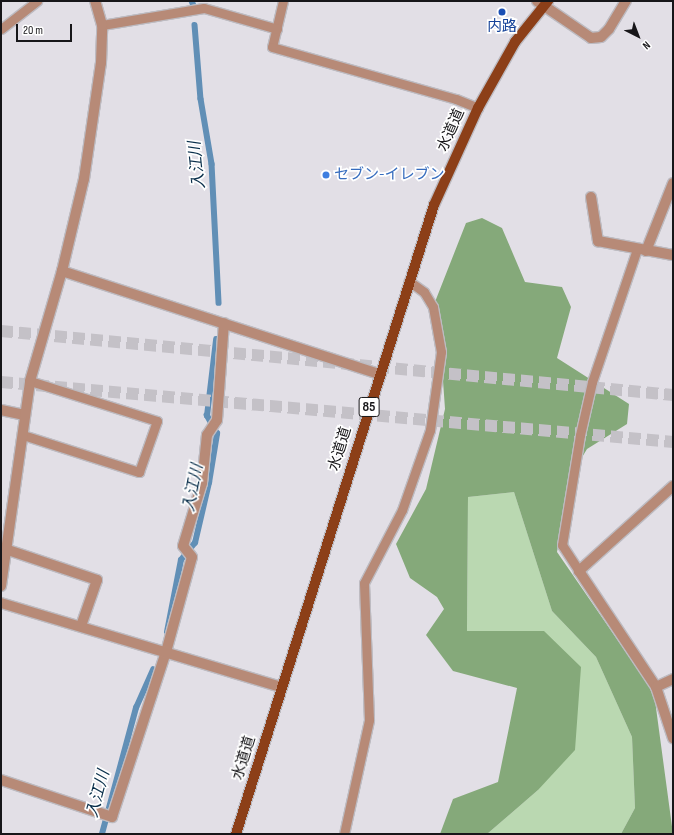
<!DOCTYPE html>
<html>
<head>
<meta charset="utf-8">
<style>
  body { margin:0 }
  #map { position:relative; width:674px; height:835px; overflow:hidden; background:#e2dfe6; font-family:"Sofia Sans Condensed","Noto Sans JP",sans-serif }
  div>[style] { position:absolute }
  .green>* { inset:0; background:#bad8b1 }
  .forest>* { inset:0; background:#85a97a }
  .stream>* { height:5.5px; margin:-2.75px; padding:0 2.75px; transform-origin:2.75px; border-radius:2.75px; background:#618fb6 }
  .motorway-tunnel>* { height:12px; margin-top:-6px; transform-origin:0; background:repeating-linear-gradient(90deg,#c4c1c7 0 12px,transparent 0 18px) }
  .roads { filter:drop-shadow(1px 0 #bdbbc1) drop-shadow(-1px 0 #bdbbc1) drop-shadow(0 1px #bdbbc1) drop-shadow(0 -1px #bdbbc1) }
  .service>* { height:9px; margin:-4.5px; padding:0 4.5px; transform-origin:4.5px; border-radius:4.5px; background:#b78a77 }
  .pedestrian>* { height:10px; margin:-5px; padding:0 5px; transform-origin:5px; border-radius:5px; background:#b78a77 }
  .minor>* { height:10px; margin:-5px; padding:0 5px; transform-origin:5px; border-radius:5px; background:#b78a77 }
  .primary>* { height:10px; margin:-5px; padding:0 5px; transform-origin:5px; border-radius:5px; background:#8c3f18 }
  .dots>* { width:11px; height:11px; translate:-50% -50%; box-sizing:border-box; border:2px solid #fff; border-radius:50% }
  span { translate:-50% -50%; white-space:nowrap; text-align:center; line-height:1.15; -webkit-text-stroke:3.5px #fff; paint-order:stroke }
  .shield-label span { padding:1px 3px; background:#fff; border:1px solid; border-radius:3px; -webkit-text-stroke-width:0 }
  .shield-label { font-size:14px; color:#171619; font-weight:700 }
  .transit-label { font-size:15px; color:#164399 }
  .street-label { font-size:15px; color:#171619 }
  .shop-label { font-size:15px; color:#366cbe }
  .left { translate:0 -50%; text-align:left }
  .water-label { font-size:16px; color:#0a2f4b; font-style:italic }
  .frame { position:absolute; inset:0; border:2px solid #171619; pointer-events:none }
  .north { position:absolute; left:618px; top:16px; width:40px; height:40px; -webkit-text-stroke:3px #fff; paint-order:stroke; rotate:138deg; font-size:11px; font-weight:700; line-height:16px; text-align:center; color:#171619 }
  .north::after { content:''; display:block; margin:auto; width:14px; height:18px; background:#171619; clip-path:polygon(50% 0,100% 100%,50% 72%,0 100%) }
  .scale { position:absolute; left:16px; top:24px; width:56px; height:18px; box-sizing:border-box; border:2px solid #171619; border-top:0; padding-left:5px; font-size:12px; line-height:14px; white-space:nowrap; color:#171619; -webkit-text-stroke:3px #fff; paint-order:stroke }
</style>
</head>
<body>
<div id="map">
  <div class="green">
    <i style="clip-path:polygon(514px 492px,552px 611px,596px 657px,632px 737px,635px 808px,621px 834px,487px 834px,538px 790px,544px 631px,467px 632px,468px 497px)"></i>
  </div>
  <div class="forest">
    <i style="clip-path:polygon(482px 218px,502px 228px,525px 282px,562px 287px,571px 307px,557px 358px,629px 404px,627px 424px,587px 449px,569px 479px,557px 552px,654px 693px,673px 834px,621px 834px,635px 808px,632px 737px,596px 657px,552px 611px,514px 492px,468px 497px,467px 631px,544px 631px,581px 667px,575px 750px,538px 790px,487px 834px,440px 834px,453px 799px,498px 782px,517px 688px,453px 671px,426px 635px,444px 609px,437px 597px,410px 578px,396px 544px,426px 489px,445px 409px,441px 352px,433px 307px,466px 223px)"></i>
  </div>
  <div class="stream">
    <i style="left:192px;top:1px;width:5px;rotate:68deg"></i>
    <i style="left:195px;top:25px;width:74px;rotate:85.4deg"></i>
    <i style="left:201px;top:99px;width:66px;rotate:80.4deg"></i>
    <i style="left:212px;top:164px;width:139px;rotate:87.1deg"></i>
    <i style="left:167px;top:632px;width:73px;rotate:-79deg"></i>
    <i style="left:181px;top:560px;width:22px;rotate:-51deg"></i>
    <i style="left:195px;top:543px;width:62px;rotate:-76.9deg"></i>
    <i style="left:209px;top:483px;width:50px;rotate:-80.7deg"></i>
    <i style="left:217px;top:434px;width:21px;rotate:-119deg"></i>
    <i style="left:207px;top:416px;width:77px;rotate:-83.2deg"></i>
    <i style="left:102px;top:834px;width:131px;rotate:-74.9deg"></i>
    <i style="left:136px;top:708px;width:42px;rotate:-65.9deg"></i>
  </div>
  <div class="motorway-tunnel">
    <i style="left:1px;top:331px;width:675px;rotate:5.44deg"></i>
    <i style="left:1px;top:382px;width:675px;rotate:5.1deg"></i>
  </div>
  <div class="roads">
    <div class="service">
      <i style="left:283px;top:1px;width:47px;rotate:103.4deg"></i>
      <i style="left:272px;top:47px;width:191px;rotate:15.8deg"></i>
      <i style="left:456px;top:99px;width:24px;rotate:22deg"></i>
      <i style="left:102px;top:25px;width:103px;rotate:-9.5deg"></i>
      <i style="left:204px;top:8px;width:76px;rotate:16deg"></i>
      <i style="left:1px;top:29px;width:46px;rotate:-37.9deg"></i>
      <i style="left:23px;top:435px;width:122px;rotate:17.7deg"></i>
      <i style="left:139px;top:472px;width:54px;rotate:-70.6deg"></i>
      <i style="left:157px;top:421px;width:133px;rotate:-162.5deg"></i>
      <i style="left:579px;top:571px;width:31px;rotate:-123deg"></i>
      <i style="left:562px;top:545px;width:111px;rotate:-80.7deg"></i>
      <i style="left:580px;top:435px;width:54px;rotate:-77.2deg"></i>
      <i style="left:592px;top:382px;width:140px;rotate:-71.3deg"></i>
      <i style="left:344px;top:834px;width:117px;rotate:-77.6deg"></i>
      <i style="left:369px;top:720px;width:137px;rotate:-92.1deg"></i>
      <i style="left:364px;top:583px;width:82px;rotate:-62.5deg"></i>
      <i style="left:402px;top:510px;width:85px;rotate:-70.7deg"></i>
      <i style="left:430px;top:430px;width:79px;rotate:-82deg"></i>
      <i style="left:441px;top:352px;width:46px;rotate:-100.1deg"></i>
      <i style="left:433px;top:307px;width:17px;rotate:-121deg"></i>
      <i style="left:424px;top:292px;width:19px;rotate:-144deg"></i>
    </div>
    <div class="pedestrian">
      <i style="left:112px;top:817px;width:174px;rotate:-71.9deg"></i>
      <i style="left:166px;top:652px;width:98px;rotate:-74.7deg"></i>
      <i style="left:192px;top:557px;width:14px;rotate:-129deg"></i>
      <i style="left:183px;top:546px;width:66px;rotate:-73.2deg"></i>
      <i style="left:202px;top:483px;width:48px;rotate:-84.1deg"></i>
      <i style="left:207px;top:435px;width:18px;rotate:-56deg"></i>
      <i style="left:217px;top:420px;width:97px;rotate:-85.9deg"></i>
    </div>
    <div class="minor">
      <i style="left:537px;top:1px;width:65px;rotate:34.4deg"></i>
      <i style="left:591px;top:38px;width:10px;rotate:-6deg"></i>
      <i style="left:601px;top:37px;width:11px;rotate:-45deg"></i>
      <i style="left:609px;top:29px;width:33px;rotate:-59deg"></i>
      <i style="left:591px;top:197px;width:45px;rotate:81deg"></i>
      <i style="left:598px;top:241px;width:76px;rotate:10.6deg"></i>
      <i style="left:646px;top:251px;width:73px;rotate:-68.3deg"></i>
      <i style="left:62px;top:271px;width:333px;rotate:18deg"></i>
      <i style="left:1px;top:410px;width:24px;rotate:12deg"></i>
      <i style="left:673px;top:486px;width:127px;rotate:137.9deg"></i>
      <i style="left:579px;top:571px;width:139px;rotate:56.4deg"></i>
      <i style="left:656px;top:687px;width:54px;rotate:71.6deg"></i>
      <i style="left:8px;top:550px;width:94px;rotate:18.6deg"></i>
      <i style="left:97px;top:580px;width:49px;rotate:109.2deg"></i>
      <i style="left:1px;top:586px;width:207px;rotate:-81.9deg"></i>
      <i style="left:30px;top:381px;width:115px;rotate:-73.8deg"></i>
      <i style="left:62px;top:271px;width:95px;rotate:-76.6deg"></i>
      <i style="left:84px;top:179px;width:117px;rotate:-81.7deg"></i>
      <i style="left:101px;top:63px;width:38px;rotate:-88deg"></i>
      <i style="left:102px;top:25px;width:25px;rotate:-106deg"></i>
      <i style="left:1px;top:603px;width:292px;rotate:16.7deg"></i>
      <i style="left:656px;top:687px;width:19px;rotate:-25deg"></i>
      <i style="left:1px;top:780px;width:117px;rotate:18.4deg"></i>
    </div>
    <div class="primary">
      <i style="left:236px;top:834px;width:659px;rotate:-72.53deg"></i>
      <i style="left:434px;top:205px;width:107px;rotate:-65.6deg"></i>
      <i style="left:478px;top:108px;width:76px;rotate:-60.7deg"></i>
      <i style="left:515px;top:42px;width:53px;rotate:-51.2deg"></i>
    </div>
  </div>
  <div class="dots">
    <i style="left:502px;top:12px;background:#1a4fb4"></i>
    <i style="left:326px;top:175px;background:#3f7fe0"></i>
  </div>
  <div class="shield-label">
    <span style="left:369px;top:407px">85</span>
  </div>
  <div class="transit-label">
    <span style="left:502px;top:27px">内路</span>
  </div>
  <div class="street-label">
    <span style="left:451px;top:130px;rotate:-66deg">水道道</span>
    <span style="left:340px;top:449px;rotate:-73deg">水道道</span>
    <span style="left:244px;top:758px;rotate:-73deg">水道道</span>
  </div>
  <div class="shop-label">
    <span class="left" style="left:334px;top:175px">セブン-イレブン</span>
  </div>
  <div class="water-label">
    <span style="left:198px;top:165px;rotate:-96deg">入江川</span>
    <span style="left:194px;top:488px;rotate:-79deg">入江川</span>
    <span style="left:99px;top:794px;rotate:-75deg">入江川</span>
  </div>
  <div class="frame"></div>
  <div class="north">N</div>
  <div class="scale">20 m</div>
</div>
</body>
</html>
